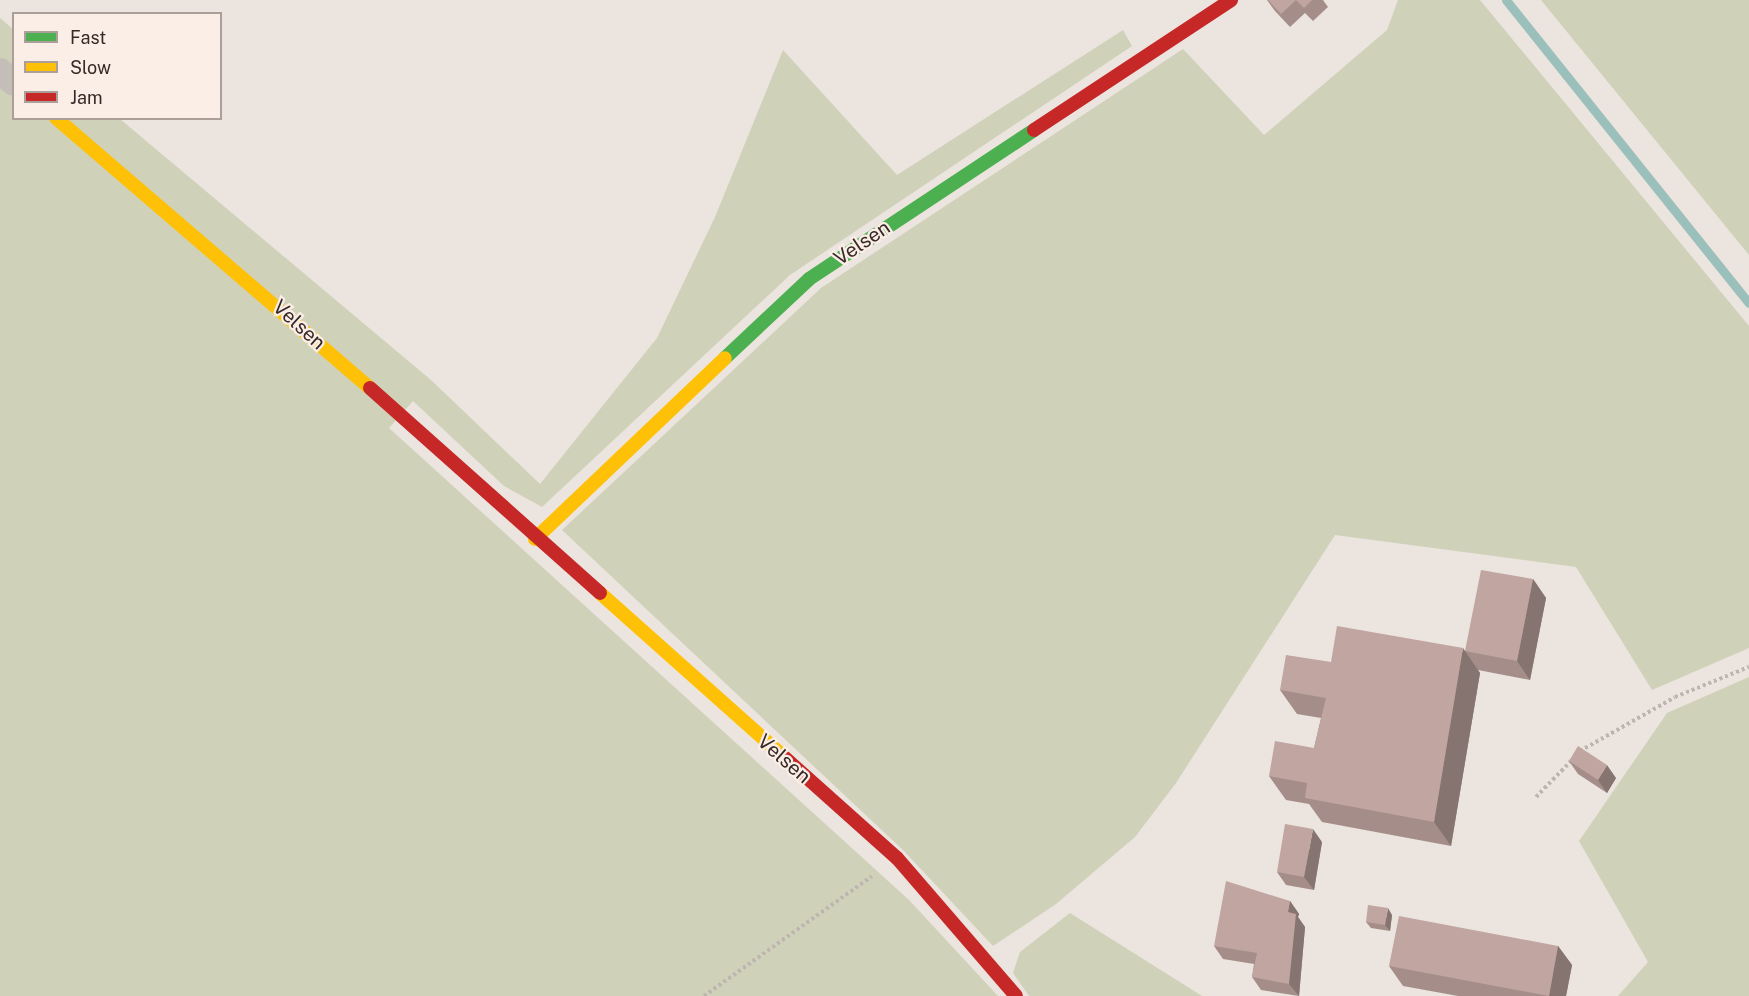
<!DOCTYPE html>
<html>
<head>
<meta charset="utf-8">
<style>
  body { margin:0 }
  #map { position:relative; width:1749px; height:996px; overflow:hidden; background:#ece4df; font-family:"Public Sans",sans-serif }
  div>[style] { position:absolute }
  .green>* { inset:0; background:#cfd1b8 }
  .stream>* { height:9px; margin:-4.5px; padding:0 4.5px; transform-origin:4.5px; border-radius:4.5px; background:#9bc0bb }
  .path>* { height:4px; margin-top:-2px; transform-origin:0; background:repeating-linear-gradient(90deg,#beb5b0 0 3px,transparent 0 6px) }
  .street>* { height:26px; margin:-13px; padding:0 13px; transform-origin:13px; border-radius:13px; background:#c5bdb8 }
  .fast>* { height:14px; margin:-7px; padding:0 7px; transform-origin:7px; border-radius:7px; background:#4caf50 }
  .slow>* { height:14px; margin:-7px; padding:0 7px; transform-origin:7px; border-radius:7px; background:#ffc107 }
  .jam>* { height:14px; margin:-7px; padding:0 7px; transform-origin:7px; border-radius:7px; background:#c62828 }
  .wall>* { inset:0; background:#a58e8a }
  .shaded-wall>* { inset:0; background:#867470 }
  .building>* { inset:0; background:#c0a5a0 }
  span { translate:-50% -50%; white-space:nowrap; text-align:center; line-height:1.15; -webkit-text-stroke:4.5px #faeee6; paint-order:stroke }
  .street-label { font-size:20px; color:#362927 }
  .legend { position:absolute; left:12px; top:12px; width:210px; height:108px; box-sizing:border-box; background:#faeee6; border:2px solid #ac9f9a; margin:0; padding:8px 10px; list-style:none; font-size:18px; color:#362927 }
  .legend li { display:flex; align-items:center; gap:12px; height:30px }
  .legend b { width:30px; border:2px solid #ac9f9a }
</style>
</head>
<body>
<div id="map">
  <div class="green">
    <i style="clip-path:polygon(1398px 0,1480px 0,1749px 326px,1749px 648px,1652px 690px,1576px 567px,1335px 535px,1176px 783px,1135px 837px,1056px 904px,993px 946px,903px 850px,562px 530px,821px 288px,1183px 49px,1264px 135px,1387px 30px)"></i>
    <i style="clip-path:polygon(1541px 0,1749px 0,1749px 255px)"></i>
    <i style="clip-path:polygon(0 18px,13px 29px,14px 118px,120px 119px,431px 380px,540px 484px,657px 338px,715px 217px,783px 50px,897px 175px,1123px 30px,1132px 46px,790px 275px,542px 507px,504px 486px,413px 401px,389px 428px,909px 900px,998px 996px,0 996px)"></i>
    <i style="clip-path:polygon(1749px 677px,1749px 996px,1618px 996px,1648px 962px,1579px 841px,1667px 713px)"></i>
    <i style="clip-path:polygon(1070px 913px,1202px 996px,1029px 996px,1013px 973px,1020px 952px)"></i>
  </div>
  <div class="stream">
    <i style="left:1506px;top:0;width:388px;rotate:51.3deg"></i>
  </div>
  <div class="path">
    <i style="left:1580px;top:751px;width:109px;rotate:-29.6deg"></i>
    <i style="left:1675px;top:697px;width:80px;rotate:-22.1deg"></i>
    <i style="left:1536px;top:797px;width:53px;rotate:-45.8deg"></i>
    <i style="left:704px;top:996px;width:206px;rotate:-35.5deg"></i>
  </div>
  <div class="street">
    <i style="left:0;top:71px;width:18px;rotate:41deg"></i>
  </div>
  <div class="fast">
    <i style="left:725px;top:358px;width:115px;rotate:-43.2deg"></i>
    <i style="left:809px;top:279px;width:270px;rotate:-33.5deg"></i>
  </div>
  <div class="slow">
    <i style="left:56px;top:118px;width:414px;rotate:40.7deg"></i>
    <i style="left:535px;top:539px;width:262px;rotate:-43.6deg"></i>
    <i style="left:600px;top:593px;width:248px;rotate:41.7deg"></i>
  </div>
  <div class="jam">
    <i style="left:1034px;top:130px;width:236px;rotate:-33.4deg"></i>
    <i style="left:370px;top:388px;width:308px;rotate:41.7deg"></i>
    <i style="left:785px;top:758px;width:150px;rotate:41.8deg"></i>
    <i style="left:897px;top:858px;width:182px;rotate:49.2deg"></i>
  </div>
  <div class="wall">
    <i style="clip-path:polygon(1267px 0,1323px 0,1328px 7px,1313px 21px,1305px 13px,1290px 27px,1275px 11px)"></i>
    <i style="clip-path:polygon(1533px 579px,1546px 598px,1530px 680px,1478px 670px,1480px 673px,1451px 846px,1322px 822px,1309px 804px,1286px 800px,1269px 776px,1314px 748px,1321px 718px,1297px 714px,1280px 690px,1331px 662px,1465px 651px)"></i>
    <i style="clip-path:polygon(1569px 761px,1616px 778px,1607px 793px,1578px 774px)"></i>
    <i style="clip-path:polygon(1322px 842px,1314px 890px,1286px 885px,1277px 872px)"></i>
    <i style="clip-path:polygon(1290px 901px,1299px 914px,1298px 917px,1305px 927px,1299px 996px,1261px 990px,1252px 977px,1254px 964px,1223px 959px,1214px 946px)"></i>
    <i style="clip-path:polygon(1392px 915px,1390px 931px,1371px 928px,1366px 922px)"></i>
    <i style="clip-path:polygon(1558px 946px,1572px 965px,1566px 996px,1458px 996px,1403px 986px,1389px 966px)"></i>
  </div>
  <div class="shaded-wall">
    <i style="clip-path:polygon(1533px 579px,1546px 598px,1530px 680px,1517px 661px)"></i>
    <i style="clip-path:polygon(1463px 648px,1480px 673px,1451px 846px,1434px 822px)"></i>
    <i style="clip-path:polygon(1607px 765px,1616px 778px,1607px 793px,1598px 780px)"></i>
    <i style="clip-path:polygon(1313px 829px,1322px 842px,1314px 890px,1304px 877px)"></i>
    <i style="clip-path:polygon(1290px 901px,1299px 914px,1298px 917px,1305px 927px,1299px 996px,1289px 984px,1288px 912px)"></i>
    <i style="clip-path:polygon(1388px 908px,1392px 915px,1390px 931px,1385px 925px)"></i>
    <i style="clip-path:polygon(1558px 946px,1572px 965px,1566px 996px,1549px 996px)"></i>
  </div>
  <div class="building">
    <i style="clip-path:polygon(1268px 0,1296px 0,1281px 14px)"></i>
    <i style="clip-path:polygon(1296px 0,1312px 0,1304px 8px)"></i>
    <i style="clip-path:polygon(1481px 570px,1533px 579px,1517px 661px,1465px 651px)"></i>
    <i style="clip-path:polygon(1337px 626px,1463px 648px,1434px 822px,1305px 798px,1307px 783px,1269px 776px,1275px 741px,1314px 748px,1326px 698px,1280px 690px,1286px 655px,1331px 662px)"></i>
    <i style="clip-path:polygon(1578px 746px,1607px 765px,1598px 780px,1569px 761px)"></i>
    <i style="clip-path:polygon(1285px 824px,1313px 829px,1304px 877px,1277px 872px)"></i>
    <i style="clip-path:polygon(1226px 881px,1290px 901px,1288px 912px,1296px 914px,1289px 984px,1252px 977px,1257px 953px,1214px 946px)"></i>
    <i style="clip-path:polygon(1368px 905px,1388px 908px,1385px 925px,1366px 922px)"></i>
    <i style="clip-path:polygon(1399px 916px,1558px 946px,1549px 996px,1389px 966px)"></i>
  </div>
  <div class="street-label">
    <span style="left:862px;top:243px;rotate:-34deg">Velsen</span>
    <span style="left:299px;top:325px;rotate:42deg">Velsen</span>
    <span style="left:784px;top:759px;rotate:41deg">Velsen</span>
  </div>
  <ul class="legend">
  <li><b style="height:8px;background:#4caf50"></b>Fast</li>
  <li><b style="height:8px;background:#ffc107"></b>Slow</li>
  <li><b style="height:8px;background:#c62828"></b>Jam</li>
  </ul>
</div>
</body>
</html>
